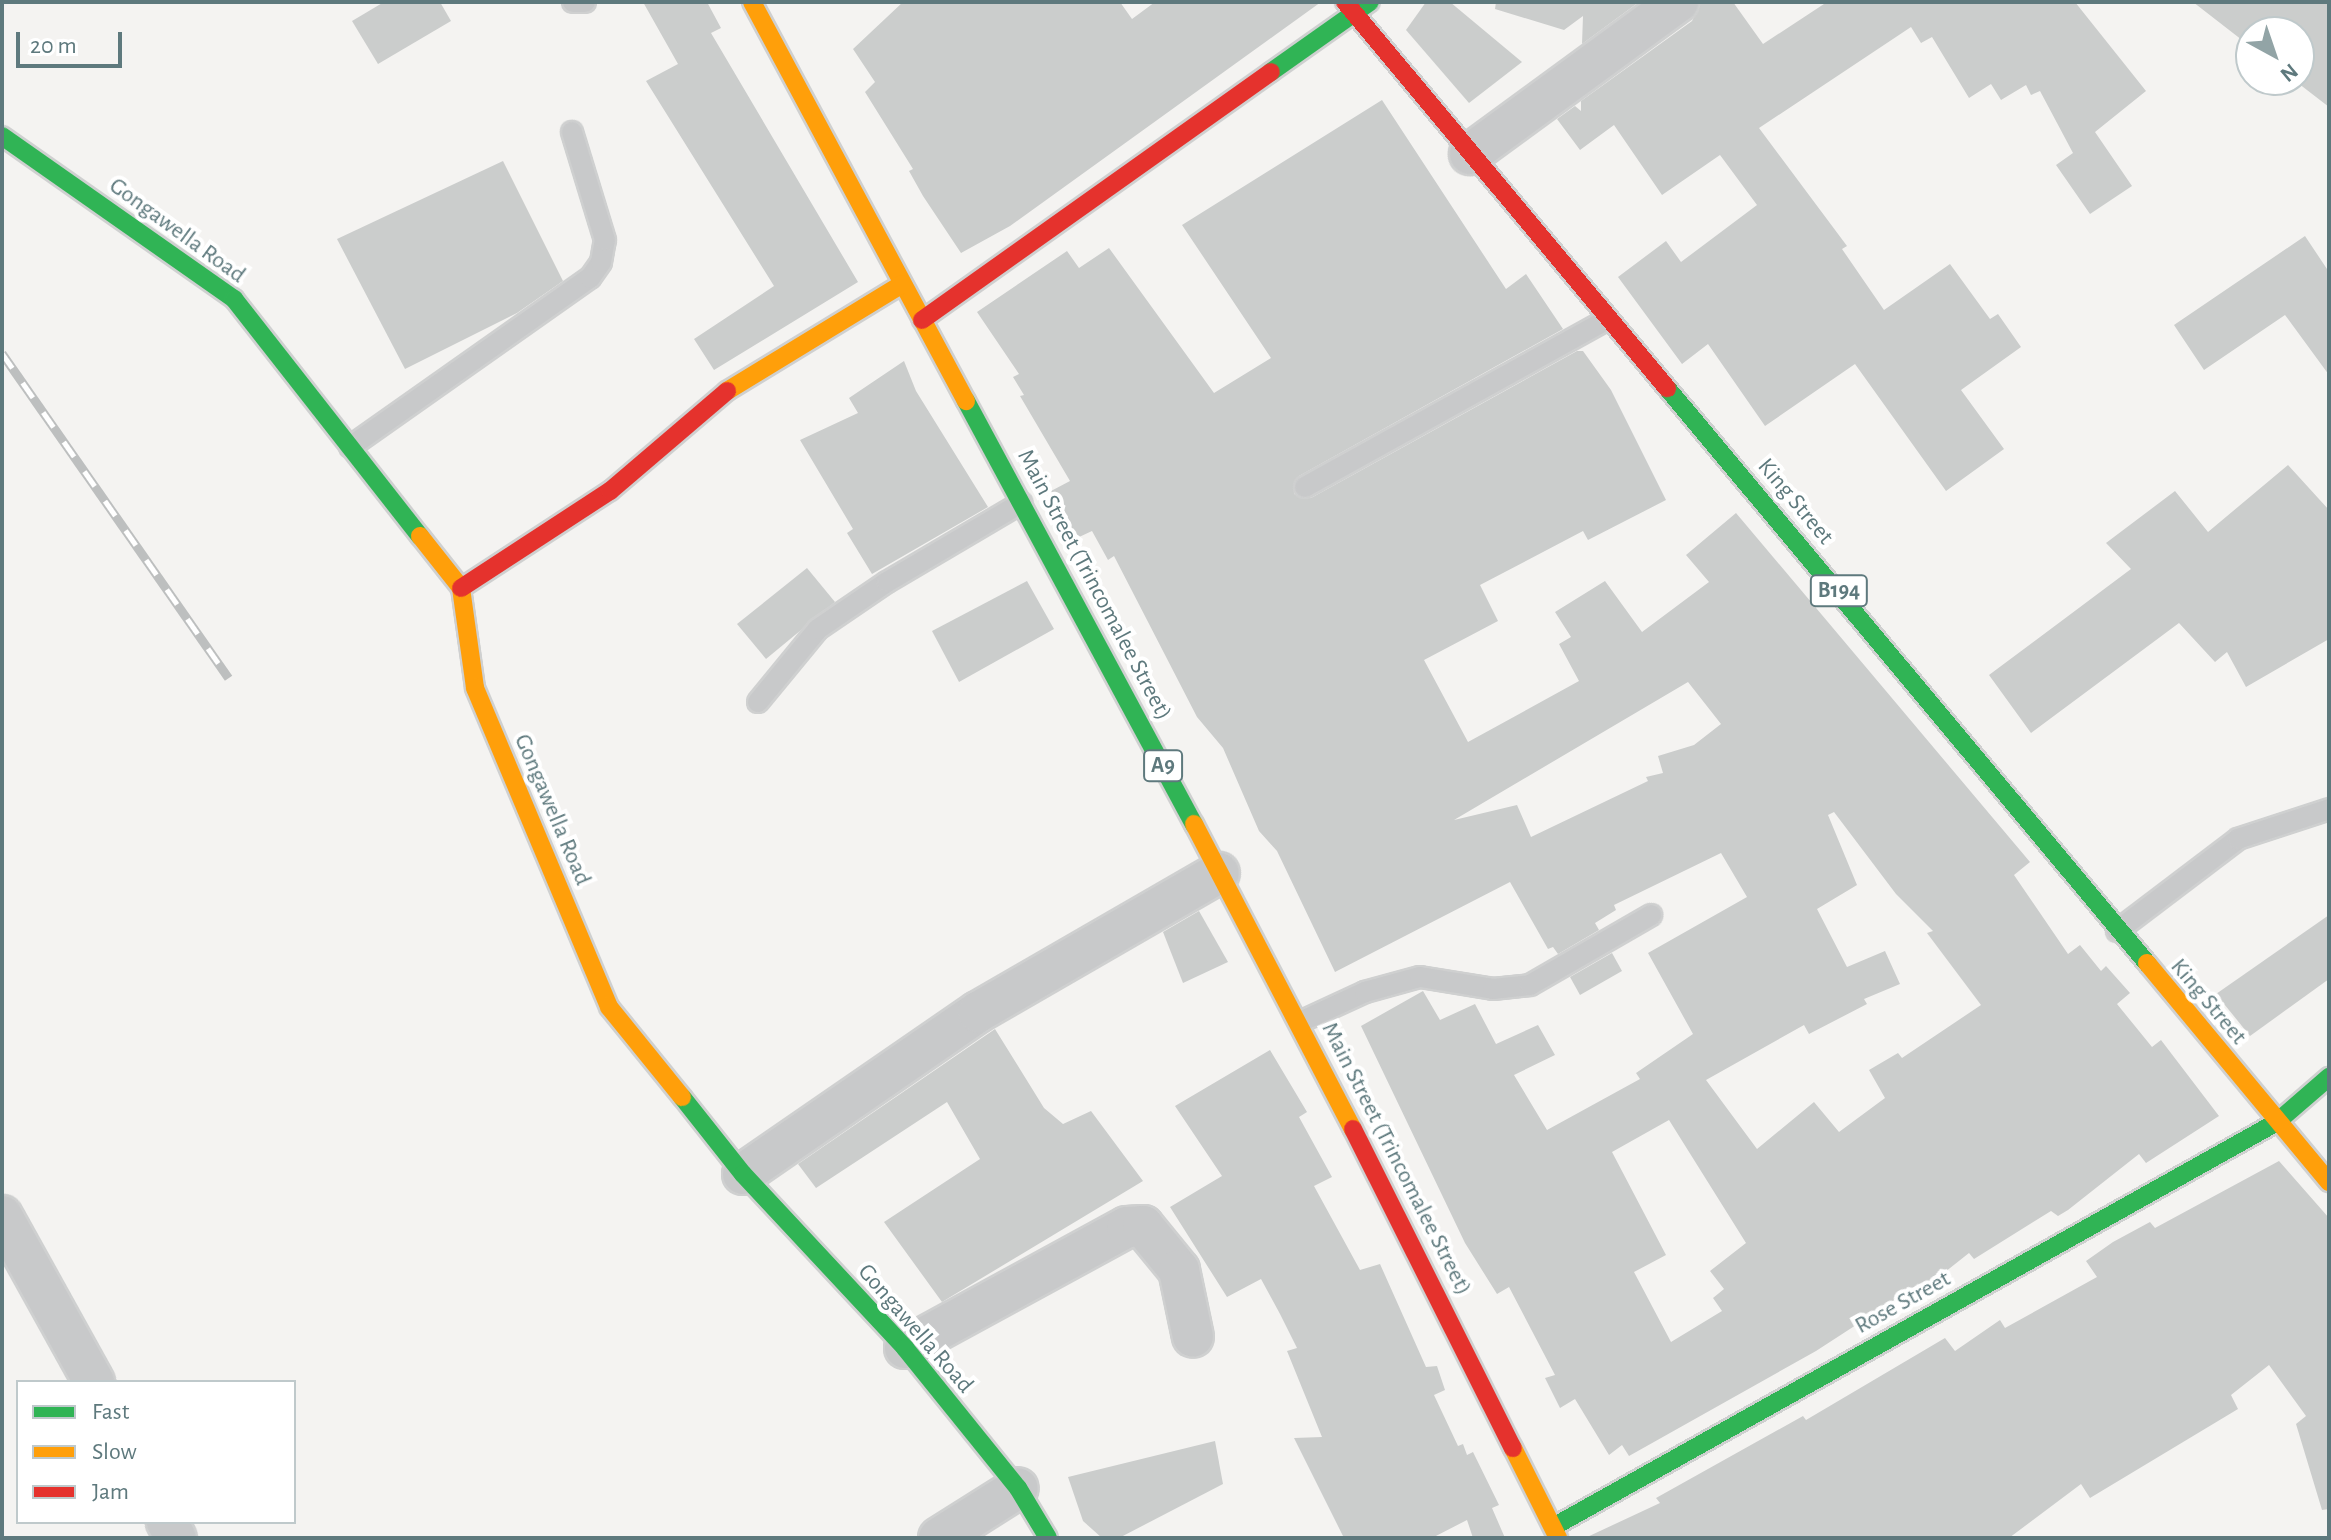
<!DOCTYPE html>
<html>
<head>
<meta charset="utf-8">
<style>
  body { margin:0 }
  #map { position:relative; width:2331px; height:1540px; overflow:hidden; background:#f4f3f1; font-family:"Alegreya Sans",sans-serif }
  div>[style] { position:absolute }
  .building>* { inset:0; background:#cbcdcc }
  .roads { filter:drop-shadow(2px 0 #cfd0d0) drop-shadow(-2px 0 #cfd0d0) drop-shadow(0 2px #cfd0d0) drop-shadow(0 -2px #cfd0d0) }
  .lane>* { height:20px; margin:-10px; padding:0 10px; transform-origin:10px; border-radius:10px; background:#c8c9ca }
  .street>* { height:40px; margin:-20px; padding:0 20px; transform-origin:20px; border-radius:20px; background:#c8c9ca }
  .fast>* { height:18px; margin:-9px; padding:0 9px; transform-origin:9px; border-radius:9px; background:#30b455 }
  .slow>* { height:18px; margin:-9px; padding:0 9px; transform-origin:9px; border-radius:9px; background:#ff9f0a }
  .jam>* { height:18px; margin:-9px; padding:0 9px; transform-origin:9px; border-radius:9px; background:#e5322d }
  .rail>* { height:9px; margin-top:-4.5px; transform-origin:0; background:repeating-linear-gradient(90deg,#fff 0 18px,#bdbfbf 0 36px); box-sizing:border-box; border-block:2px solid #bdbfbf }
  span { translate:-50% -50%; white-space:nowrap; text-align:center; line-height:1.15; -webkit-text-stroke:8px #fff; paint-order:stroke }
  .shield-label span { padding:2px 6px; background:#fff; border:2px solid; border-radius:6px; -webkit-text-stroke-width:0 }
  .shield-label { font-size:22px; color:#5e797d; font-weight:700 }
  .street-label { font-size:24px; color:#5e797d }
  .frame { position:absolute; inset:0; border:4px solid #5e797d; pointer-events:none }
  .legend { position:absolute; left:16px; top:1380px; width:280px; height:144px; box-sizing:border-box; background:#fff; border:2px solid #bfc9cb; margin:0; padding:10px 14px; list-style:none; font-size:24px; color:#5e797d }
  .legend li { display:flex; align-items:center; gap:16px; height:40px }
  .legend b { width:40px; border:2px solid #bfc9cb }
  .north { position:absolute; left:2235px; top:16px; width:80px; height:80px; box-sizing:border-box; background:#fff; border:2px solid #bfc9cb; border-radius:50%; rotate:140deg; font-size:22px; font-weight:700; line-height:32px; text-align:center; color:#5e797d }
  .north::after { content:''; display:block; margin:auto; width:28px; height:36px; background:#92a4a6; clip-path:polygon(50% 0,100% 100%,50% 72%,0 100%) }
  .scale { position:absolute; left:16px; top:32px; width:106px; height:36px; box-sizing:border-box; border:4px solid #5e797d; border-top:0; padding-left:10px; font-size:24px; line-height:28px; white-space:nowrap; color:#5e797d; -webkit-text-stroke:6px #fff; paint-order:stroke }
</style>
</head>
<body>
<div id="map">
  <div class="building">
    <i style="clip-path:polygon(384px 2px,440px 2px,451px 21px,378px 64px,352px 21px)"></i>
    <i style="clip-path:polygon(643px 2px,707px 2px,721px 28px,711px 33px,858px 282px,714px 370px,694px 339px,774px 286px,646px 81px,678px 64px)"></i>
    <i style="clip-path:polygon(903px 2px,1120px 2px,1132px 19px,1155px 2px,1321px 2px,1010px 226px,961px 253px,923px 196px,909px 171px,913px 169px,865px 92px,875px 82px,853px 49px)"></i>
    <i style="clip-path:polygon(1426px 2px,1450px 2px,1522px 62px,1469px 103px,1406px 30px)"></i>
    <i style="clip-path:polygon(1496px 2px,1639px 2px,1582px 44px,1583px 16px,1564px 30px,1495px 9px)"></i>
    <i style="clip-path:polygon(1701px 2px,1733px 2px,1763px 44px,1827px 2px,2075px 2px,2146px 91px,2095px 132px,2132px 186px,2090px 214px,2056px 165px,2073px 153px,2040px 91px,2031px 95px,2026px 85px,2001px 100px,1991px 84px,1969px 98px,1932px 37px,1921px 43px,1911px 27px,1759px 128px,1847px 246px,1842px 249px,1884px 310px,1950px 264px,1990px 319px,1998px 314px,2021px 347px,1961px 390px,2004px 449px,1946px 491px,1855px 364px,1765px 426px,1708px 344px,1682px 364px,1618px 277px,1666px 241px,1681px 262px,1757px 205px,1720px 155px,1662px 195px,1614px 125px,1580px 150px,1557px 119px,1575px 106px,1581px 111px,1581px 101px,1692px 21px)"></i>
    <i style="clip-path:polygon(2193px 2px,2329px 2px,2329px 107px,2294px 80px,2299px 80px,2299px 32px,2251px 32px,2251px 47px)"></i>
    <i style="clip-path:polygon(evenodd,1382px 100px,1506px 289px,1526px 274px,1563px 329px,1299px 476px,1294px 494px,1311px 498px,1577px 351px,1583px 351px,1611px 390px,1666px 500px,1588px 540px,1583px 531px,1480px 585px,1498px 621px,1424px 660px,1468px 742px,1579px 681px,1559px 644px,1571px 637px,1555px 612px,1605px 581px,1642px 632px,1709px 582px,1686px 555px,1736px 513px,2030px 862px,2014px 875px,2068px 954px,2080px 945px,2101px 971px,2106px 966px,2130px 993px,2117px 1004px,2152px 1047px,2161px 1040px,2219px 1116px,2146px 1163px,2139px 1154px,2068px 1210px,2058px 1216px,2051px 1211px,1974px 1259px,1969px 1253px,1916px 1295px,1910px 1290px,1816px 1351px,1629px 1456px,1622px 1445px,1609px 1455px,1575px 1399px,1560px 1408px,1545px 1378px,1555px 1375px,1509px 1287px,1497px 1294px,1465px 1243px,1361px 1026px,1423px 991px,1440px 1020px,1475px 1004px,1496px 1044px,1538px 1025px,1555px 1055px,1514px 1075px,1547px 1130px,1640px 1079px,1636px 1073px,1693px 1034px,1648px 953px,1747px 897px,1721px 853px,1614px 905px,1616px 910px,1595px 923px,1599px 930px,1558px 954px,1553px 947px,1548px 949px,1510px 882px,1335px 972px,1277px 851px,1259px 831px,1223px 748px,1197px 717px,1114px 556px,1108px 560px,1092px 531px,1077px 538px,1051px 491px,1070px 481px,1020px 396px,1024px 395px,1013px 377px,1019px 374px,977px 312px,1067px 251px,1079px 268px,1109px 248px,1214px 393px,1271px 358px,1182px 225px,1382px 100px,1688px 682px,1721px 724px,1694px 745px,1658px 756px,1663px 773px,1646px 777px,1648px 781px,1531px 837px,1517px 805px,1454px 820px,1688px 682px,1382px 100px,1834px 812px,1896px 894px,1933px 931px,1927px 933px,1981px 1005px,1902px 1058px,1898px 1053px,1869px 1070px,1885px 1098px,1839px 1132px,1814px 1102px,1757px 1149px,1706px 1080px,1804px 1025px,1809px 1034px,1867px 1004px,1864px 999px,1900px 984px,1885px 951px,1847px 967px,1817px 909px,1857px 885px,1828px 815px,1834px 812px,1382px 100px,1669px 1120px,1746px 1243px,1710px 1271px,1724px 1289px,1713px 1298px,1722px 1311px,1671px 1342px,1634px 1272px,1666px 1255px,1612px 1152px,1669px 1120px)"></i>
    <i style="clip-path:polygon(503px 161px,563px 281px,517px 313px,405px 369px,337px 239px)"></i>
    <i style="clip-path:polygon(2305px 236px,2329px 272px,2329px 375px,2285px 315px,2204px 370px,2174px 325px)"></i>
    <i style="clip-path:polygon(904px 361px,916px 391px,988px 507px,872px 574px,847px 533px,853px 529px,800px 440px,858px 413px,849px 398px)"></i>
    <i style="clip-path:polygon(2288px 465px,2329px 510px,2329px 639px,2246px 687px,2227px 652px,2215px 662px,2179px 623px,2031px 733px,1989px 675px,2131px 569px,2106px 543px,2175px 491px,2208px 532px)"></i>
    <i style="clip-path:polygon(807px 568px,835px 602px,766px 659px,737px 624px)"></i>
    <i style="clip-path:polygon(1027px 581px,1054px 629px,959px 682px,932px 631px)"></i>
    <i style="clip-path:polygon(1199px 911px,1228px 962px,1183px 983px,1163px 932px)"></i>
    <i style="clip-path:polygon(2329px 915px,2329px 979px,2250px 1036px,2216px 994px)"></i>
    <i style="clip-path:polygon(1612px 953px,1622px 971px,1580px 995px,1570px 977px)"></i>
    <i style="clip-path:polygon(995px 1029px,1044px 1108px,1063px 1124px,1091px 1111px,1143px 1181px,942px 1302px,884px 1222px,980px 1159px,947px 1102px,816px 1188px,798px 1164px)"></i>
    <i style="clip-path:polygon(1270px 1050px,1307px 1112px,1299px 1117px,1332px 1177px,1314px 1186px,1360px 1270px,1380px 1264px,1426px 1367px,1437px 1366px,1445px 1390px,1434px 1395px,1458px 1446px,1463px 1444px,1467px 1455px,1473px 1452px,1499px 1505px,1492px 1508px,1505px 1538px,1473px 1538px,1467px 1520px,1432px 1538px,1344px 1538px,1294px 1438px,1322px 1437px,1287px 1351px,1297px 1348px,1280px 1314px,1261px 1279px,1227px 1297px,1170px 1207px,1222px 1176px,1175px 1106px)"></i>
    <i style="clip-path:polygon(2279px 1161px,2329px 1218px,2329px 1509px,2322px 1510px,2296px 1424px,2306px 1416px,2269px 1365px,2231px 1395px,2238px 1409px,2090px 1498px,2081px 1484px,2009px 1538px,1585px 1538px,1660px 1503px,1656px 1498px,1803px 1416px,1806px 1420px,1945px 1338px,1955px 1351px,2000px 1320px,2005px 1328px,2097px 1277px,2086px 1261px,2113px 1242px,2150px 1222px,2155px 1228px)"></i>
    <i style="clip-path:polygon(1215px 1441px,1223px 1484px,1119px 1538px,1102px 1538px,1083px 1521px,1068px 1477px)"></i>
  </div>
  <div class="roads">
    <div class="lane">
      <i style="left:573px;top:2px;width:12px"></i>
      <i style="left:350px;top:447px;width:294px;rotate:-35.2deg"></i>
      <i style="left:590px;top:278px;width:19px;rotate:-55deg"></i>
      <i style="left:601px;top:262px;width:22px;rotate:-80deg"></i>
      <i style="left:605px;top:240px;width:113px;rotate:-107deg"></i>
      <i style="left:1305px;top:487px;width:344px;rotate:-29deg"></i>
      <i style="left:758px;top:702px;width:94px;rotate:-50.6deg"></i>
      <i style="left:818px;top:629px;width:83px;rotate:-34.3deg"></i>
      <i style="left:887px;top:582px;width:156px;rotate:-30.5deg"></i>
      <i style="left:2117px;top:931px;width:152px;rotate:-37.2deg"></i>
      <i style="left:2238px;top:839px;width:96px;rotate:-18.2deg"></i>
      <i style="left:1300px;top:1022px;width:72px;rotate:-24.8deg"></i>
      <i style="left:1365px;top:992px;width:57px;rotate:-15.3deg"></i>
      <i style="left:1420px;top:977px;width:74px;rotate:9.3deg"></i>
      <i style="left:1493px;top:989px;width:37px;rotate:-6deg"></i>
      <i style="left:1530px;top:985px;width:140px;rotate:-30deg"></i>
    </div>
    <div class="street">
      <i style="left:1470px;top:154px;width:258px;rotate:-36.2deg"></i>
      <i style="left:743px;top:1174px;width:285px;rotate:-34.6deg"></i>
      <i style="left:978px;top:1012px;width:278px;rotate:-30deg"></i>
      <i style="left:2px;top:1216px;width:190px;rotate:61deg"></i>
      <i style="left:905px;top:1348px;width:253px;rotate:-28.6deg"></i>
      <i style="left:1127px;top:1227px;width:16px;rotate:-4deg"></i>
      <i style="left:1143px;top:1226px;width:57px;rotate:50.7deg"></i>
      <i style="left:1179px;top:1270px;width:68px;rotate:78.2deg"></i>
      <i style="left:167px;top:1522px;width:18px;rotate:61deg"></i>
      <i style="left:939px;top:1538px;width:93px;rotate:-32.3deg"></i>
    </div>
    <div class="fast">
      <i style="left:1271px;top:72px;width:121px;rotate:-35.3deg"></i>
      <i style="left:2px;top:136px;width:284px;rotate:35.1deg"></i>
      <i style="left:234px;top:299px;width:301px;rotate:51.9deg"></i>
      <i style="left:1667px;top:388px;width:749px;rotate:50.15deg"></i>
      <i style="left:966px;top:401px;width:481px;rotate:61.7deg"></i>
      <i style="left:682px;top:1097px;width:98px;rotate:51.6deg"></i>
      <i style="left:743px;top:1174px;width:238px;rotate:47deg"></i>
      <i style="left:905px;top:1348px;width:180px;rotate:51.1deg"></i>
      <i style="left:1018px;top:1488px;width:58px;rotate:59deg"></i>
      <i style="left:1553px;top:1527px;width:830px;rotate:-29.22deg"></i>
      <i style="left:2277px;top:1122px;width:69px;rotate:-40.9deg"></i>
    </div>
    <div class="slow">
      <i style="left:752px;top:2px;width:453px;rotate:61.8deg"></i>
      <i style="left:727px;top:391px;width:205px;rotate:-31.4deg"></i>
      <i style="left:420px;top:536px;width:66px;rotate:51.7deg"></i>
      <i style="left:461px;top:588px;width:101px;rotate:82deg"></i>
      <i style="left:475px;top:688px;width:346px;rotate:67.2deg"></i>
      <i style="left:609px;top:1007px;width:116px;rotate:51deg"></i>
      <i style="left:1194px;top:824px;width:344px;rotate:62.5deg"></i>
      <i style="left:2147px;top:963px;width:285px;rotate:50.3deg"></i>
      <i style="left:1513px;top:1448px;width:101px;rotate:63.4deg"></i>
    </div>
    <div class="jam">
      <i style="left:1345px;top:2px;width:503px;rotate:50.17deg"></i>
      <i style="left:922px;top:320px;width:428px;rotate:-35.4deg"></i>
      <i style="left:461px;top:588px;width:178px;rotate:-33.1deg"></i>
      <i style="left:610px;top:491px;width:154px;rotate:-40.5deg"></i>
      <i style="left:1353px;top:1129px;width:357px;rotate:63.4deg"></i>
    </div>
  </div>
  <div class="rail">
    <i style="left:2px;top:353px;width:396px;rotate:55.1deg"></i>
  </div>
  <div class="shield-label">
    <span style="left:1839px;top:591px">B194</span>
    <span style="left:1163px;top:766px">A9</span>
  </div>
  <div class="street-label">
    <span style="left:177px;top:231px;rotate:36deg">Gongawella Road</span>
    <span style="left:1795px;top:502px;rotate:50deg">King Street</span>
    <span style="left:1094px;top:585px;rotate:62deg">Main Street (Trincomalee Street)</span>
    <span style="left:552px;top:810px;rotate:67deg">Gongawella Road</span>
    <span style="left:2208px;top:1002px;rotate:50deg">King Street</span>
    <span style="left:1396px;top:1159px;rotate:63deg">Main Street (Trincomalee Street)</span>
    <span style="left:1903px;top:1303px;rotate:-29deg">Rose Street</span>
    <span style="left:915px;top:1329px;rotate:49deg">Gongawella Road</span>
  </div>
  <div class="frame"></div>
  <ul class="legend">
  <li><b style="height:10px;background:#30b455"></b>Fast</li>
  <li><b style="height:10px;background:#ff9f0a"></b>Slow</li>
  <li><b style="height:10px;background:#e5322d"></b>Jam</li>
  </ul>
  <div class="north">N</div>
  <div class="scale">20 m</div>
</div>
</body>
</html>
